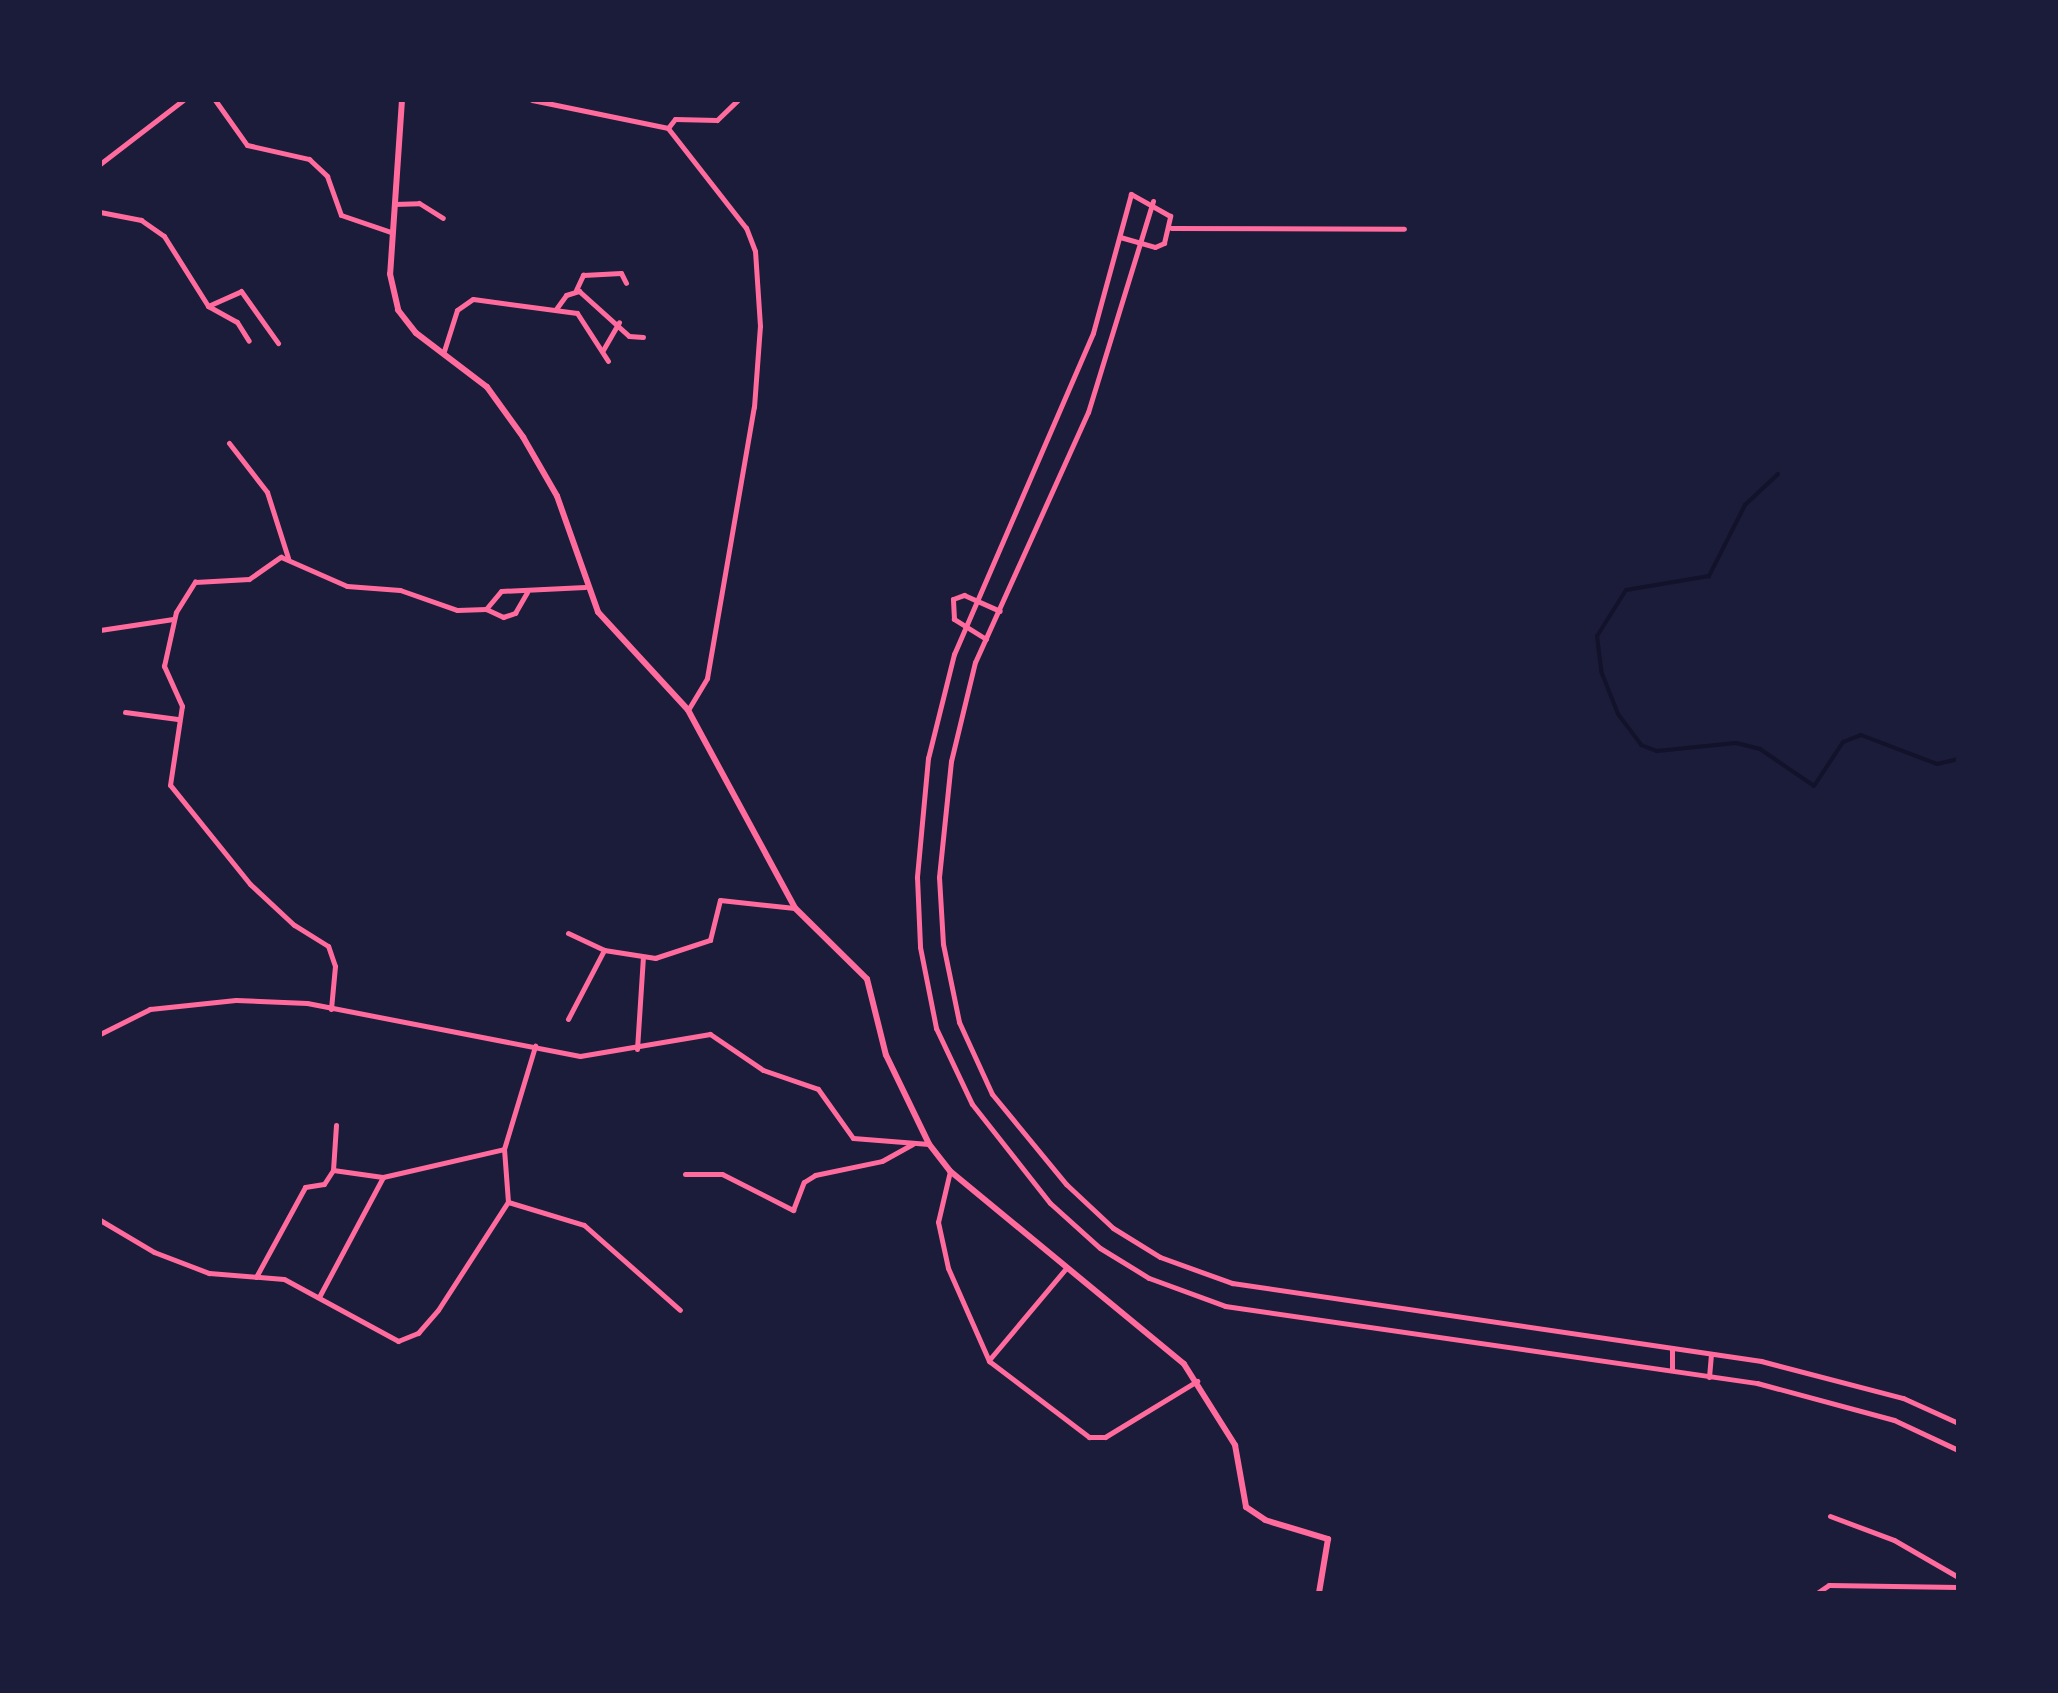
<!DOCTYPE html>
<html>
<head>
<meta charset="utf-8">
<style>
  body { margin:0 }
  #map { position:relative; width:2058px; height:1693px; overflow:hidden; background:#1b1b3a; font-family:Commissioner,sans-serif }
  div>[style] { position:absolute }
  .stream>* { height:4px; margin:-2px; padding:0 2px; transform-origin:2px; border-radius:2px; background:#12122b }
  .minor>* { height:5px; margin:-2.5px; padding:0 2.5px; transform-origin:2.5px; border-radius:2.5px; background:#ff6b9d }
  .tertiary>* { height:6px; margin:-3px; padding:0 3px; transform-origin:3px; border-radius:3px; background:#ff6b9d }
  span { translate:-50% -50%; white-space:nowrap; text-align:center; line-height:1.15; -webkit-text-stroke:8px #1b1b3a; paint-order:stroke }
  .frame { position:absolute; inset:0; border:102px solid #1b1b3a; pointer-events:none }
</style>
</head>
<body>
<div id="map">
  <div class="stream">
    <i style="left:1778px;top:474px;width:45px;rotate:136.8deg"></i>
    <i style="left:1745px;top:505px;width:80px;rotate:116.9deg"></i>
    <i style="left:1709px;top:576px;width:84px;rotate:170.4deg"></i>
    <i style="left:1626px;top:590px;width:54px;rotate:122.2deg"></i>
    <i style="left:1597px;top:636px;width:35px;rotate:83deg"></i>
    <i style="left:1601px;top:671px;width:46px;rotate:68.4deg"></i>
    <i style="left:1618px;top:714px;width:39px;rotate:53deg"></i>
    <i style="left:1641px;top:745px;width:17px;rotate:21deg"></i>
    <i style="left:1657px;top:751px;width:79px;rotate:-5.8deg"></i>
    <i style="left:1736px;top:743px;width:25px;rotate:14deg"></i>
    <i style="left:1760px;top:749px;width:65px;rotate:34.4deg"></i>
    <i style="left:1814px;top:786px;width:53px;rotate:-56.6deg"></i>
    <i style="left:1843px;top:742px;width:19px;rotate:-21deg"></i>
    <i style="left:1861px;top:735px;width:81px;rotate:20.9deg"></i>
    <i style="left:1937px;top:764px;width:22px;rotate:-13deg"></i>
  </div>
  <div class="minor">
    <i style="left:215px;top:100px;width:55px;rotate:54.6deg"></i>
    <i style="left:247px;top:145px;width:64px;rotate:12.7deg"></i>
    <i style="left:309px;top:159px;width:25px;rotate:43deg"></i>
    <i style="left:327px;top:176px;width:41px;rotate:70.3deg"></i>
    <i style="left:341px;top:215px;width:53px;rotate:18.8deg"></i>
    <i style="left:532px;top:100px;width:139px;rotate:11.6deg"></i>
    <i style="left:100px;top:164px;width:105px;rotate:-37.6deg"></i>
    <i style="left:1153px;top:201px;width:221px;rotate:107.1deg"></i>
    <i style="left:1088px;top:412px;width:274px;rotate:114.3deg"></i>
    <i style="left:975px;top:662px;width:102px;rotate:103.6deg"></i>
    <i style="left:951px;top:761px;width:117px;rotate:95.9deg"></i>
    <i style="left:939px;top:877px;width:67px;rotate:86.6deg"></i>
    <i style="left:943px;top:944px;width:80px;rotate:78.4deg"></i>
    <i style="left:959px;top:1022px;width:79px;rotate:65.4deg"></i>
    <i style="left:992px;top:1094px;width:117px;rotate:50.6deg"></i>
    <i style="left:1066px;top:1184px;width:64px;rotate:43.1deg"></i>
    <i style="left:1113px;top:1228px;width:55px;rotate:31.7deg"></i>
    <i style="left:1160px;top:1257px;width:77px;rotate:19.9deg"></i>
    <i style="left:1232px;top:1283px;width:535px;rotate:8.39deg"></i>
    <i style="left:1761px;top:1361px;width:147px;rotate:14.6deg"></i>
    <i style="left:1903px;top:1398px;width:60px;rotate:24.4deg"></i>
    <i style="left:394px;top:204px;width:25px;rotate:-2deg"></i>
    <i style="left:419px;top:203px;width:28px;rotate:32deg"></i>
    <i style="left:100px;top:212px;width:42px;rotate:11deg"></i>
    <i style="left:141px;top:220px;width:28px;rotate:35deg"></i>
    <i style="left:164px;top:236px;width:83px;rotate:57.8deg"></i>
    <i style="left:208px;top:306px;width:33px;rotate:29deg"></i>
    <i style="left:237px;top:322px;width:22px;rotate:58deg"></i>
    <i style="left:1171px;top:228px;width:233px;rotate:0.2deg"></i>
    <i style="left:1120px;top:237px;width:36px;rotate:16deg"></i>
    <i style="left:1155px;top:247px;width:10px;rotate:-24deg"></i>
    <i style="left:1164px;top:243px;width:28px;rotate:-77deg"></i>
    <i style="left:1170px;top:216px;width:45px;rotate:-150.6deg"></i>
    <i style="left:1131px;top:194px;width:144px;rotate:105.3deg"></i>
    <i style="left:1093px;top:333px;width:350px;rotate:113.4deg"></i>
    <i style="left:954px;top:654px;width:107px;rotate:104deg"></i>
    <i style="left:928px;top:758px;width:120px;rotate:95.3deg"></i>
    <i style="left:917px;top:877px;width:70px;rotate:87.5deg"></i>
    <i style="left:920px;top:947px;width:83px;rotate:78.8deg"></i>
    <i style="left:936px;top:1028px;width:84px;rotate:64.7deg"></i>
    <i style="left:972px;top:1104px;width:126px;rotate:51.8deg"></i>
    <i style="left:1050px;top:1203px;width:67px;rotate:42deg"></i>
    <i style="left:1100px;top:1248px;width:57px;rotate:31.5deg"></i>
    <i style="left:1149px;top:1278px;width:81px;rotate:20.2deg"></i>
    <i style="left:1225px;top:1306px;width:538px;rotate:8.24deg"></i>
    <i style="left:1757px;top:1383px;width:142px;rotate:15.1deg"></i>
    <i style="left:1894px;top:1420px;width:71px;rotate:25.1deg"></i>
    <i style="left:576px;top:290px;width:17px;rotate:-65deg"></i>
    <i style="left:583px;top:275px;width:38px;rotate:-3deg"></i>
    <i style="left:621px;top:273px;width:11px;rotate:63deg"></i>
    <i style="left:208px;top:306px;width:36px;rotate:-24deg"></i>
    <i style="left:241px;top:291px;width:64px;rotate:54.6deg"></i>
    <i style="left:556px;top:309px;width:17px;rotate:-54deg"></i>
    <i style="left:566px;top:295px;width:14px;rotate:-17deg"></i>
    <i style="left:579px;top:291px;width:67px;rotate:42deg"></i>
    <i style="left:629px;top:336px;width:14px;rotate:4deg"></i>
    <i style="left:603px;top:350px;width:32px;rotate:-60deg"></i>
    <i style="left:444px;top:351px;width:43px;rotate:-72.4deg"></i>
    <i style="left:457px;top:310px;width:19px;rotate:-35deg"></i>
    <i style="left:473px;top:299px;width:105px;rotate:7.7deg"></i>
    <i style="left:577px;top:313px;width:57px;rotate:57.1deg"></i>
    <i style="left:229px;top:443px;width:62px;rotate:52.2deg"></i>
    <i style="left:267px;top:492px;width:69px;rotate:72.3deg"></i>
    <i style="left:486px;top:609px;width:23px;rotate:-50deg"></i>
    <i style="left:501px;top:591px;width:84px;rotate:-2.7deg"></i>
    <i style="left:100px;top:630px;width:74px;rotate:-8.6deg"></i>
    <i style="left:986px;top:639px;width:38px;rotate:-148deg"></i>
    <i style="left:954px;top:619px;width:20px;rotate:-93deg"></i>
    <i style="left:953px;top:599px;width:12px;rotate:-20deg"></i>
    <i style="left:964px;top:595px;width:39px;rotate:24deg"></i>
    <i style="left:688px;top:710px;width:37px;rotate:-59deg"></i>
    <i style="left:707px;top:678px;width:275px;rotate:-80.2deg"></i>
    <i style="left:754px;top:407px;width:81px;rotate:-85.8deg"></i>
    <i style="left:760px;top:326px;width:75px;rotate:-93.8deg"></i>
    <i style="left:755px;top:251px;width:25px;rotate:-111deg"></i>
    <i style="left:746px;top:228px;width:127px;rotate:-128deg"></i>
    <i style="left:668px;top:128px;width:11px;rotate:-52deg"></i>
    <i style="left:675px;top:119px;width:42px;rotate:1.4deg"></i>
    <i style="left:717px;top:120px;width:29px;rotate:-44deg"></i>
    <i style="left:125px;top:712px;width:53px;rotate:7.5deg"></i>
    <i style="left:568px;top:933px;width:40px;rotate:25deg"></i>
    <i style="left:604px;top:950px;width:52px;rotate:8.9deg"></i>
    <i style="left:655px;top:958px;width:58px;rotate:-18.1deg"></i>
    <i style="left:710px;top:940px;width:41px;rotate:-76deg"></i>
    <i style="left:720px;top:900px;width:75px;rotate:6.1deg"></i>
    <i style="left:331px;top:1009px;width:43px;rotate:-84.7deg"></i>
    <i style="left:335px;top:966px;width:21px;rotate:-109deg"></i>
    <i style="left:328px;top:946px;width:40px;rotate:-148deg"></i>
    <i style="left:294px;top:925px;width:60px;rotate:-137deg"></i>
    <i style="left:250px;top:884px;width:127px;rotate:-128.9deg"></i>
    <i style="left:170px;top:785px;width:80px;rotate:-81.4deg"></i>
    <i style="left:182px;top:706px;width:44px;rotate:-114.2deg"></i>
    <i style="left:164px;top:666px;width:55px;rotate:-77.5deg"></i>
    <i style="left:176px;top:612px;width:36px;rotate:-58deg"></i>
    <i style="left:195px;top:582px;width:54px;rotate:-3.2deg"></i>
    <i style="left:249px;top:579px;width:39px;rotate:-35deg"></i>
    <i style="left:281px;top:557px;width:72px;rotate:23.7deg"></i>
    <i style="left:347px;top:586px;width:53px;rotate:4.3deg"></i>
    <i style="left:400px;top:590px;width:60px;rotate:19.3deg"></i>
    <i style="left:457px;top:610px;width:29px;rotate:-2deg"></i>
    <i style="left:486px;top:609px;width:19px;rotate:25deg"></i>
    <i style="left:503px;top:617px;width:13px;rotate:-18deg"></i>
    <i style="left:515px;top:613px;width:24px;rotate:-60deg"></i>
    <i style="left:568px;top:1019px;width:78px;rotate:-62.4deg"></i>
    <i style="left:100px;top:1034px;width:56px;rotate:-26.6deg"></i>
    <i style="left:150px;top:1009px;width:86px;rotate:-6deg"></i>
    <i style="left:236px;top:1000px;width:71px;rotate:2.4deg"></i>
    <i style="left:307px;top:1003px;width:278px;rotate:11deg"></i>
    <i style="left:580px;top:1056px;width:132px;rotate:-9.6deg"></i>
    <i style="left:710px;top:1034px;width:64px;rotate:34.2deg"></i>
    <i style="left:763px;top:1070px;width:58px;rotate:19.1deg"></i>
    <i style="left:818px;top:1089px;width:60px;rotate:54.5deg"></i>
    <i style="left:853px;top:1138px;width:76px;rotate:4.5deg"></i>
    <i style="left:637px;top:1049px;width:92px;rotate:-86.3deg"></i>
    <i style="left:336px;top:1125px;width:45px;rotate:93.8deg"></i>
    <i style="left:333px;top:1170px;width:50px;rotate:8deg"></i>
    <i style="left:950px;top:1171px;width:52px;rotate:103.2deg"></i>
    <i style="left:938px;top:1222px;width:47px;rotate:77.7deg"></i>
    <i style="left:948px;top:1268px;width:102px;rotate:66.2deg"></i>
    <i style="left:989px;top:1361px;width:126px;rotate:37.2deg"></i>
    <i style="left:1089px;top:1437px;width:16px"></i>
    <i style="left:1105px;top:1437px;width:108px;rotate:-31.3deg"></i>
    <i style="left:685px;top:1174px;width:37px"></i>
    <i style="left:722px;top:1174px;width:80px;rotate:26.9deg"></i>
    <i style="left:793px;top:1210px;width:30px;rotate:-69deg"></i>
    <i style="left:804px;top:1182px;width:13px;rotate:-32deg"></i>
    <i style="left:815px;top:1175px;width:68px;rotate:-11.8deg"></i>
    <i style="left:882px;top:1161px;width:35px;rotate:-29deg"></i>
    <i style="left:508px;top:1202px;width:79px;rotate:16.8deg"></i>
    <i style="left:584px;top:1225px;width:128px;rotate:41.5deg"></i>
    <i style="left:100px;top:1220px;width:63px;rotate:30.7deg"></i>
    <i style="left:154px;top:1252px;width:59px;rotate:20.9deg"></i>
    <i style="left:209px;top:1273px;width:75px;rotate:4.6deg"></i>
    <i style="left:284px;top:1279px;width:130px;rotate:28.5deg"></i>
    <i style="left:398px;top:1341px;width:22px;rotate:-22deg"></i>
    <i style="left:418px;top:1333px;width:30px;rotate:-49deg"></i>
    <i style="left:438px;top:1310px;width:129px;rotate:-57.1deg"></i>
    <i style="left:508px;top:1202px;width:53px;rotate:-94.3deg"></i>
    <i style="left:504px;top:1149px;width:108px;rotate:-73.2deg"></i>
    <i style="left:256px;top:1277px;width:102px;rotate:-61.4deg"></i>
    <i style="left:305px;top:1187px;width:19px;rotate:-9deg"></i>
    <i style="left:324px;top:1184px;width:17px;rotate:-57deg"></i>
    <i style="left:319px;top:1297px;width:136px;rotate:-61.9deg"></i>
    <i style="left:383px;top:1177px;width:124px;rotate:-13deg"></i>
    <i style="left:989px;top:1360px;width:121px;rotate:-50deg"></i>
    <i style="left:1672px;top:1370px;width:22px;rotate:-90deg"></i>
    <i style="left:1709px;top:1377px;width:22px;rotate:-85deg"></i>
    <i style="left:1830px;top:1516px;width:68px;rotate:20.6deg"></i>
    <i style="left:1894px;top:1540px;width:74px;rotate:30deg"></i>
    <i style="left:1817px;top:1593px;width:14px;rotate:-34deg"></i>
    <i style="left:1829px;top:1585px;width:129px;rotate:0.9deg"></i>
  </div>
  <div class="tertiary">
    <i style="left:402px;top:100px;width:174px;rotate:93.9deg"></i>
    <i style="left:390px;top:274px;width:37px;rotate:77deg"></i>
    <i style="left:398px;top:310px;width:29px;rotate:52deg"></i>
    <i style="left:416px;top:333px;width:89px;rotate:37.3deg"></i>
    <i style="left:487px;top:387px;width:62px;rotate:54.2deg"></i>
    <i style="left:523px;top:437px;width:68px;rotate:60deg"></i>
    <i style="left:557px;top:496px;width:123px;rotate:70.5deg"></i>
    <i style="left:598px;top:612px;width:133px;rotate:47.4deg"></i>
    <i style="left:688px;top:710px;width:225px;rotate:61.6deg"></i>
    <i style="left:795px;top:908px;width:101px;rotate:44.6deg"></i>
    <i style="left:867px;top:979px;width:78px;rotate:76deg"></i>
    <i style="left:886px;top:1055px;width:99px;rotate:64.2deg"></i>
    <i style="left:929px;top:1144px;width:34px;rotate:52deg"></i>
    <i style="left:950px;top:1171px;width:303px;rotate:39.5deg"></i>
    <i style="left:1184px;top:1364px;width:96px;rotate:57.8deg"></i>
    <i style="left:1235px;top:1445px;width:63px;rotate:79.9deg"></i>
    <i style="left:1246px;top:1507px;width:23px;rotate:34deg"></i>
    <i style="left:1265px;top:1520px;width:66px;rotate:16.8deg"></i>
    <i style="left:1328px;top:1539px;width:55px;rotate:99.5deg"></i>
  </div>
  <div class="frame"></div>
</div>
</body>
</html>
